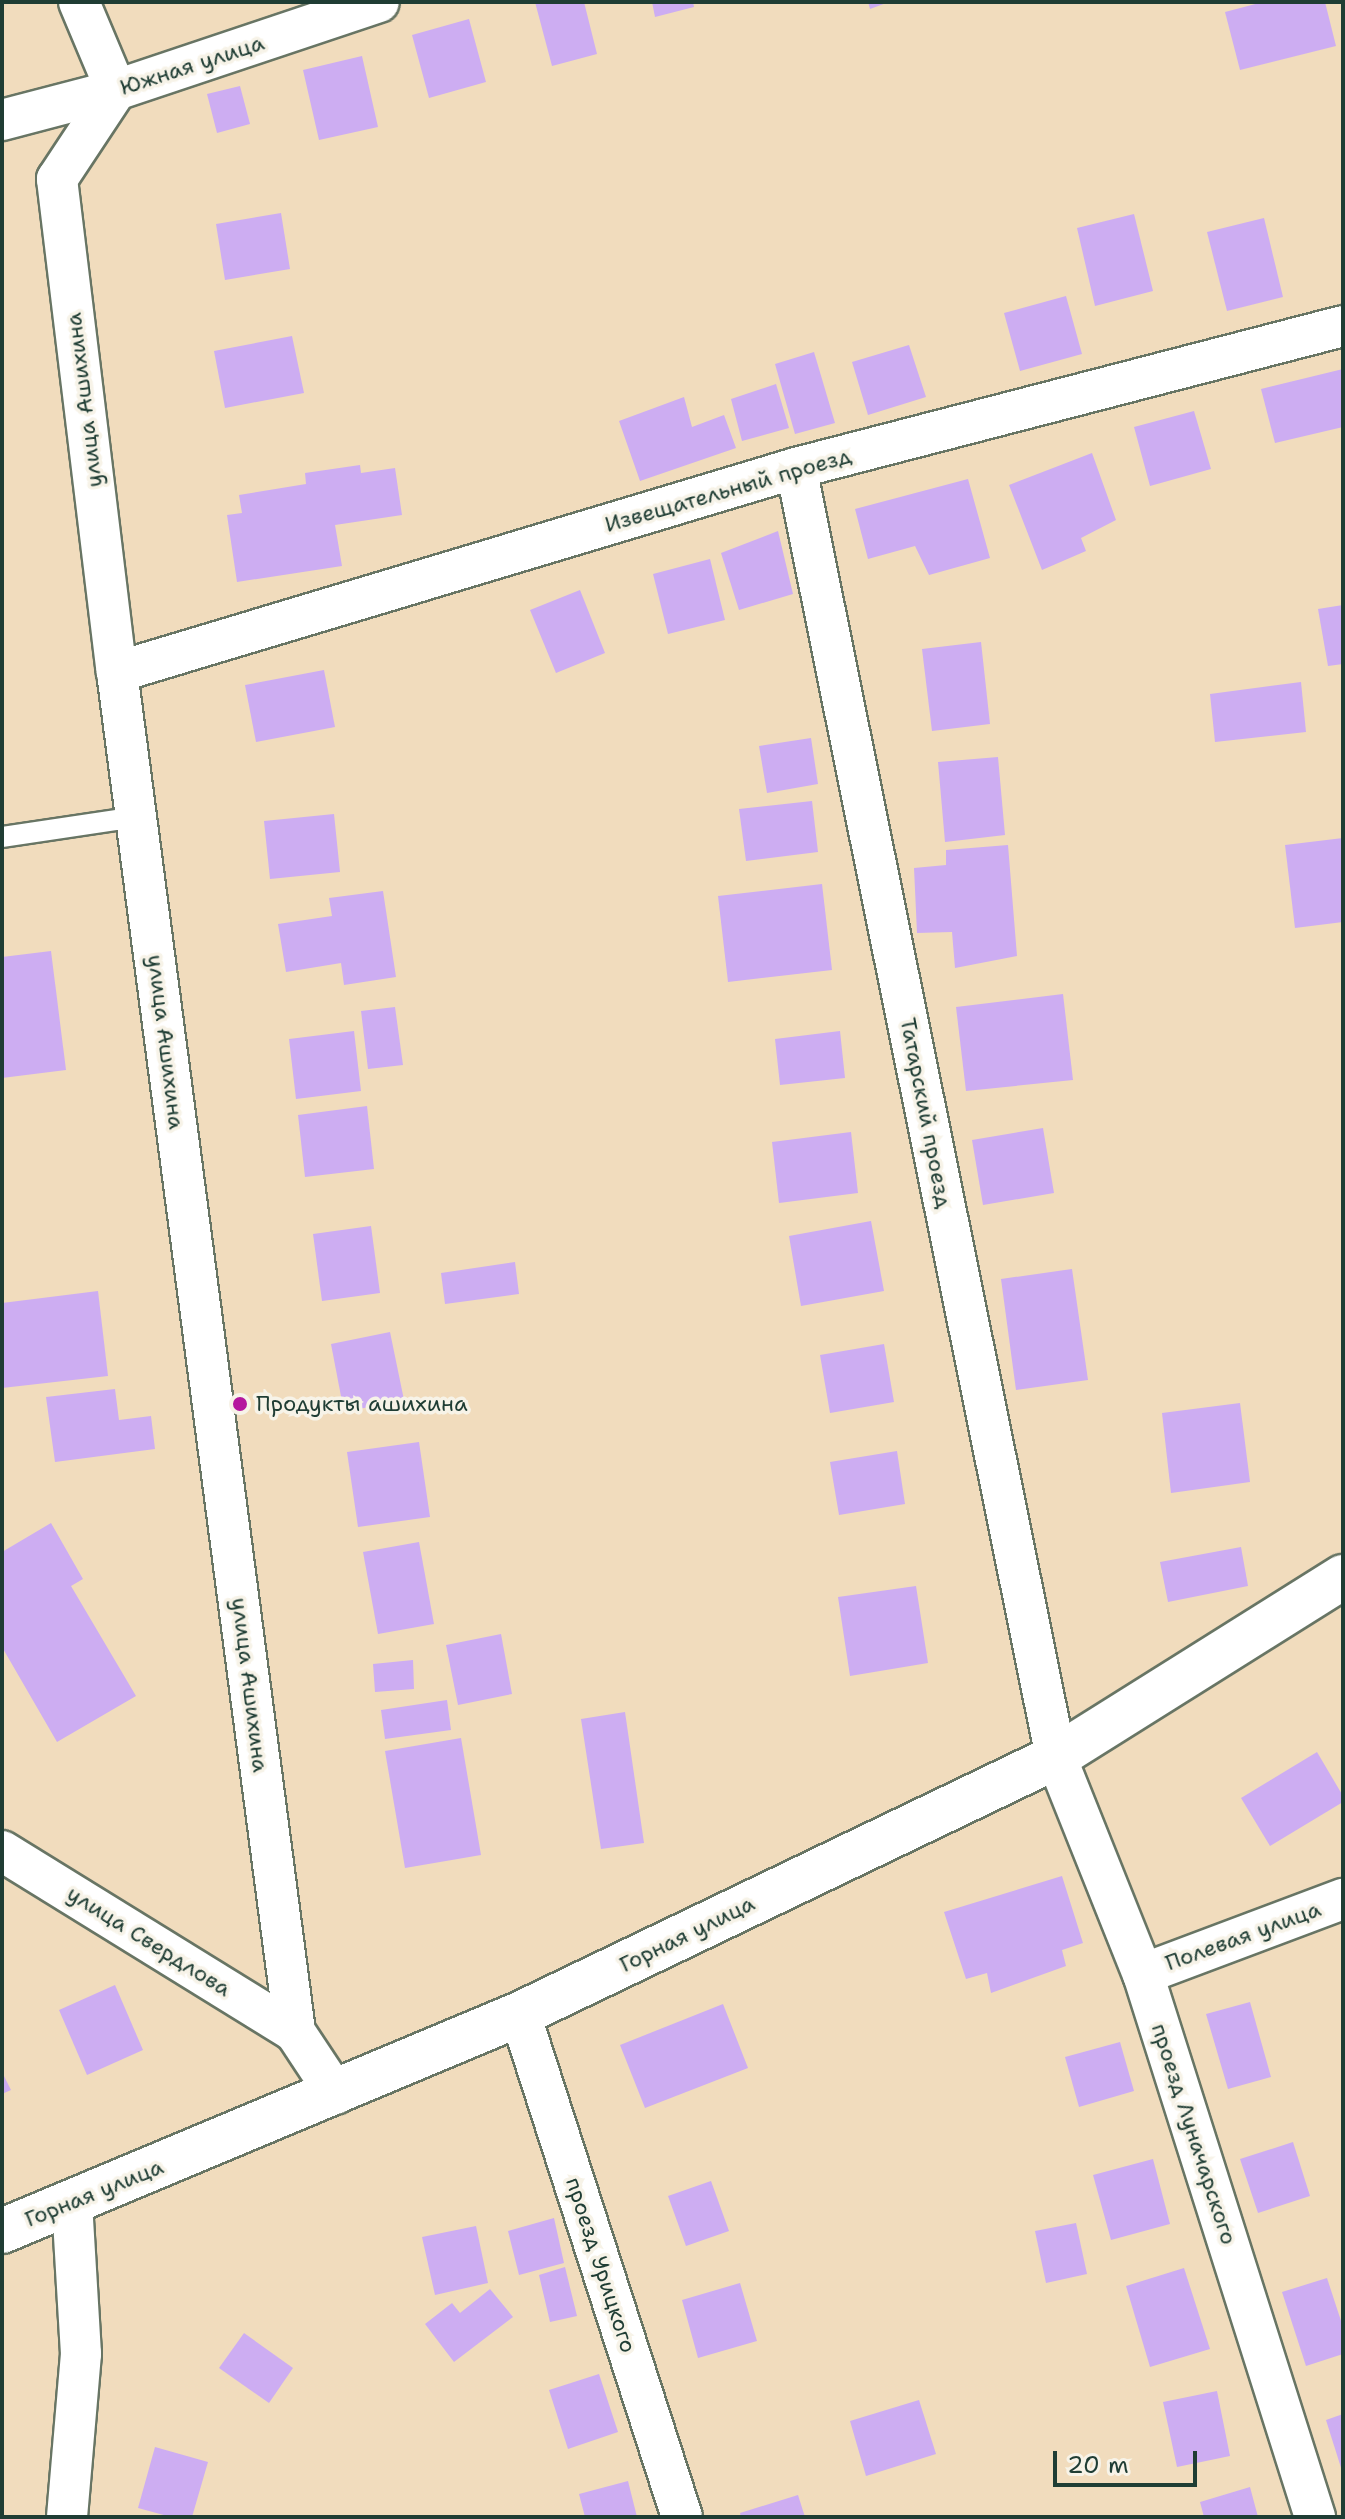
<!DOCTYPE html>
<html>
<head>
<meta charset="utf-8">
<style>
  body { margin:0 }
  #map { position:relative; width:1345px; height:2519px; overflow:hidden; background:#f1dcbd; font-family:"Shantell Sans",sans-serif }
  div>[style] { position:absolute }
  .building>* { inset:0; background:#cdadf2 }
  .roads { filter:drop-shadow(2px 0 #687564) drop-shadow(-2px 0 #687564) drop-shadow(0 2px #687564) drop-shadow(0 -2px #687564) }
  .service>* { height:20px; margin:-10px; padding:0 10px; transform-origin:10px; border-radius:10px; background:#fff }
  .minor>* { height:40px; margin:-20px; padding:0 20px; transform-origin:20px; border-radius:20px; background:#fff }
  .tertiary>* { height:44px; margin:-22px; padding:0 22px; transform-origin:22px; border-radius:22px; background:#fff }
  .dots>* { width:22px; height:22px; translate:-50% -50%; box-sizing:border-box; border:4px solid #f7f3e8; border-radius:50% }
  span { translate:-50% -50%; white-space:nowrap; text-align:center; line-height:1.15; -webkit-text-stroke:7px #f7f3e8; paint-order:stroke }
  .street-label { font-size:22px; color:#1f3d34 }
  .poi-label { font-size:22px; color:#1f3d34 }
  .left { translate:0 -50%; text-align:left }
  .frame { position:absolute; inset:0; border:4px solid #1f3d34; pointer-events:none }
  .scale { position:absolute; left:1053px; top:2451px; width:144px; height:36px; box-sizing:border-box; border:4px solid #1f3d34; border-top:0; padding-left:10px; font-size:24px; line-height:28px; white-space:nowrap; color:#1f3d34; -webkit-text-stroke:6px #f7f3e8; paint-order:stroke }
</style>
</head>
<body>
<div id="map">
  <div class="building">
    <i style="clip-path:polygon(535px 2px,584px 2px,597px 54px,552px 66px)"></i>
    <i style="clip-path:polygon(652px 2px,693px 2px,694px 7px,655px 17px)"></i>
    <i style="clip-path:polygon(868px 2px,889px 2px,870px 9px)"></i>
    <i style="clip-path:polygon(1263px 2px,1325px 2px,1336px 46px,1240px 70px,1225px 12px)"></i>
    <i style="clip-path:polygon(469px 19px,486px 82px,429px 98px,412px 35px)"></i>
    <i style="clip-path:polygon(362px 56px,378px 127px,319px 140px,303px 70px)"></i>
    <i style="clip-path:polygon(240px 86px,250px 124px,217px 133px,207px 94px)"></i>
    <i style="clip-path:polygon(281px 213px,290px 269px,225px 280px,216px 224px)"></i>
    <i style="clip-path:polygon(1134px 214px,1153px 291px,1095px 306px,1077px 228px)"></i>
    <i style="clip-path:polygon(1264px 218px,1283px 297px,1227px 311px,1207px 232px)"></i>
    <i style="clip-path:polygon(1066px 296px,1082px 354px,1020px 371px,1004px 313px)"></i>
    <i style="clip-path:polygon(292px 336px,304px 393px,225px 408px,214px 351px)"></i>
    <i style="clip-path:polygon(909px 345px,926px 397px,868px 415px,852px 362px)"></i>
    <i style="clip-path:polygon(814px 352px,835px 423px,795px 434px,775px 364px)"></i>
    <i style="clip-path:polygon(1343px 369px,1343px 427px,1275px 443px,1261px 389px)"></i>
    <i style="clip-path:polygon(776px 384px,789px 428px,742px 441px,731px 399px)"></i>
    <i style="clip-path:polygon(684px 397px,692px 427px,724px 415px,736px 448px,640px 481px,619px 421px)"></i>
    <i style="clip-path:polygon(1194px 411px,1211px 469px,1150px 486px,1134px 427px)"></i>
    <i style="clip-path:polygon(1092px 453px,1116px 520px,1081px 538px,1086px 551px,1042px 570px,1009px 485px)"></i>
    <i style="clip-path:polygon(360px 465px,361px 473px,395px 468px,402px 515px,335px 525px,342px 566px,237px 582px,227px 515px,242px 513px,239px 495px,306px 484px,305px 473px)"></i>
    <i style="clip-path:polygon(968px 479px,990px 558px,929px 575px,915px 546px,868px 559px,855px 509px)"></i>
    <i style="clip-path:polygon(778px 531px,793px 594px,739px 610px,721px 553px)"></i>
    <i style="clip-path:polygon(710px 559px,725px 620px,668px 634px,653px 574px)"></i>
    <i style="clip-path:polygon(580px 590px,605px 653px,556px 673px,530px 610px)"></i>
    <i style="clip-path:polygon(1343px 605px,1343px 664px,1328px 666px,1318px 609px)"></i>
    <i style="clip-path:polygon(981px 642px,990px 724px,932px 731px,922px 649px)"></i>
    <i style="clip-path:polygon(324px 670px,335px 727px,256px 742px,245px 685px)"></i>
    <i style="clip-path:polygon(1301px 682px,1306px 732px,1215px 742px,1210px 694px)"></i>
    <i style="clip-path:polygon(811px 738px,818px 784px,767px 793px,759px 746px)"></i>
    <i style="clip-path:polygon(998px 757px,1005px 835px,945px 842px,938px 762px)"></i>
    <i style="clip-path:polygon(812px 801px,818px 852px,746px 861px,739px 809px)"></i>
    <i style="clip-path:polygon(334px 814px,340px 872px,270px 879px,264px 821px)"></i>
    <i style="clip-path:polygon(1343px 838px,1343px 922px,1295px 928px,1285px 845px)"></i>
    <i style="clip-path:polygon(1008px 845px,1017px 956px,955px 968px,952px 932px,917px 933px,914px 868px,946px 865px,946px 850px)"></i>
    <i style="clip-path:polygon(822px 884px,832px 970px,728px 982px,718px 896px)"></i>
    <i style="clip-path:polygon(383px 891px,396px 977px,344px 985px,341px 963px,286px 972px,278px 924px,332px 916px,329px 898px)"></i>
    <i style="clip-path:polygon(51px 951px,66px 1070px,2px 1078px,2px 957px)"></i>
    <i style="clip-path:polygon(1063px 994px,1073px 1080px,966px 1091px,956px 1007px)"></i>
    <i style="clip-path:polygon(395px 1007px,403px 1065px,368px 1069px,361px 1011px)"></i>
    <i style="clip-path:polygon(354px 1031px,361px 1091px,296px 1099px,289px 1039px)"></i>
    <i style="clip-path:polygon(840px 1031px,845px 1078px,780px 1085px,775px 1039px)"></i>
    <i style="clip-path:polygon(367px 1106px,374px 1169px,305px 1177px,298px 1115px)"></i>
    <i style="clip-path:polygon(1043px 1128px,1054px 1193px,983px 1205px,972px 1140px)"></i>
    <i style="clip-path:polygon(851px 1132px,858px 1193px,779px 1203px,772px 1142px)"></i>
    <i style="clip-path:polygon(871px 1221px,884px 1291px,801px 1306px,789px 1236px)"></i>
    <i style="clip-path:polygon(371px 1226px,380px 1293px,322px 1301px,313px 1234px)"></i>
    <i style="clip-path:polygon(515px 1262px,519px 1294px,445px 1304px,441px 1273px)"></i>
    <i style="clip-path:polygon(1072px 1269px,1088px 1380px,1016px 1390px,1001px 1279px)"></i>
    <i style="clip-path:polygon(98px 1291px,108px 1376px,2px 1388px,2px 1303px)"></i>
    <i style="clip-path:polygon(390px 1332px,404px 1400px,344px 1412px,331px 1344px)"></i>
    <i style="clip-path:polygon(884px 1344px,894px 1402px,830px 1413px,820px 1355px)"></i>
    <i style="clip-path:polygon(115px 1389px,119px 1420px,151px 1416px,155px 1449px,55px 1462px,46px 1397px)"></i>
    <i style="clip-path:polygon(1240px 1403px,1250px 1482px,1171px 1493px,1162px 1413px)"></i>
    <i style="clip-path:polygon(419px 1442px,430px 1517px,358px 1527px,347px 1452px)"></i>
    <i style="clip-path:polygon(897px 1451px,905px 1504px,839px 1515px,830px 1462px)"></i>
    <i style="clip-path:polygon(51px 1523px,83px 1579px,71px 1586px,136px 1696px,57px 1742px,2px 1647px,2px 1552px)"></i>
    <i style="clip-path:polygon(419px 1542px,434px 1624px,378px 1634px,363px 1552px)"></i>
    <i style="clip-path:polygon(1241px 1547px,1248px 1586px,1168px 1602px,1160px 1562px)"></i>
    <i style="clip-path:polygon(916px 1586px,928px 1663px,850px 1676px,838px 1597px)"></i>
    <i style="clip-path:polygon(501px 1634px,512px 1694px,458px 1705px,446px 1645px)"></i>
    <i style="clip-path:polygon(413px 1660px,414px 1689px,375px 1692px,373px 1664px)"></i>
    <i style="clip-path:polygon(447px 1700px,451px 1730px,385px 1739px,381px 1710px)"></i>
    <i style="clip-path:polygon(625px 1712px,644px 1843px,601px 1849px,581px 1719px)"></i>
    <i style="clip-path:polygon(461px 1738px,481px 1855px,405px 1868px,385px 1751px)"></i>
    <i style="clip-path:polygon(1317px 1752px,1343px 1796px,1343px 1802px,1270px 1846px,1241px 1798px)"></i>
    <i style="clip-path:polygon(1062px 1876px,1083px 1943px,1062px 1950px,1066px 1966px,991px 1993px,987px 1973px,966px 1979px,944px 1912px)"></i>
    <i style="clip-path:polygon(115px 1985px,143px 2050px,87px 2075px,59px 2010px)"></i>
    <i style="clip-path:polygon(1250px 2002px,1271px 2077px,1228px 2089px,1206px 2014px)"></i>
    <i style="clip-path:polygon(723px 2004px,748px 2068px,645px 2108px,620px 2045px)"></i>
    <i style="clip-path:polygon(1120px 2042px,1134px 2091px,1079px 2107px,1065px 2057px)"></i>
    <i style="clip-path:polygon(2px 2072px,11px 2090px,2px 2094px)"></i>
    <i style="clip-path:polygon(1293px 2142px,1310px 2196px,1258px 2213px,1240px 2159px)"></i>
    <i style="clip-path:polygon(1153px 2159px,1170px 2224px,1111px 2240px,1093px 2175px)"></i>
    <i style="clip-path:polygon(711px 2181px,729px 2231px,686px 2246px,668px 2196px)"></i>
    <i style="clip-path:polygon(554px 2218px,564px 2263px,519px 2275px,508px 2231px)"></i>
    <i style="clip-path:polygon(1076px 2223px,1087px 2274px,1046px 2283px,1035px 2231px)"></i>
    <i style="clip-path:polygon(476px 2226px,488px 2283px,435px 2295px,422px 2237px)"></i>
    <i style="clip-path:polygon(565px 2267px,577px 2316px,550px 2322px,539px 2275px)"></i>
    <i style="clip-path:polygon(1184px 2268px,1210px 2349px,1150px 2367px,1126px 2286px)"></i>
    <i style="clip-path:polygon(1327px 2278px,1343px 2327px,1343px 2354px,1306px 2366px,1282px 2292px)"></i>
    <i style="clip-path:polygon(740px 2283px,757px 2341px,698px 2358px,682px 2300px)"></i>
    <i style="clip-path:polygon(490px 2289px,513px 2317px,454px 2362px,425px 2324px,452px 2303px,460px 2313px)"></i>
    <i style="clip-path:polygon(244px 2333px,293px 2368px,269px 2403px,219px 2368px)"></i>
    <i style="clip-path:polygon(599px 2374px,618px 2432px,568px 2449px,549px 2390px)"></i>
    <i style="clip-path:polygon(1217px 2391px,1230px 2456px,1177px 2467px,1163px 2402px)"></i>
    <i style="clip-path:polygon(919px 2400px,936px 2454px,866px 2476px,850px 2421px)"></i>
    <i style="clip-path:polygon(1343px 2414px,1343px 2471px,1342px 2471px,1326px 2420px)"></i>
    <i style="clip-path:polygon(155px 2447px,208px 2462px,192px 2517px,171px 2517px,138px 2508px)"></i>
    <i style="clip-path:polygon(628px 2481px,637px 2517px,585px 2517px,579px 2494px)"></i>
    <i style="clip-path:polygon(1250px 2487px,1258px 2517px,1204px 2517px,1200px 2502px)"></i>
    <i style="clip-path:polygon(798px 2495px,805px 2517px,741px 2517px,740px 2513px)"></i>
  </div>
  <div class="roads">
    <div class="service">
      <i style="left:2px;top:837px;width:135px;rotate:-8.5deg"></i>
    </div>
    <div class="minor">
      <i style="left:79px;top:2px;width:95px;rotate:67.2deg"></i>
      <i style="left:116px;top:90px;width:107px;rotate:123.5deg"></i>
      <i style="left:57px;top:179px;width:497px;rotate:83.1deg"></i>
      <i style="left:117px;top:672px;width:1372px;rotate:82.54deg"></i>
      <i style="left:295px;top:2032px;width:74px;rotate:56.5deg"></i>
      <i style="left:2px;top:120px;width:118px;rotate:-14.7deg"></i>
      <i style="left:116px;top:90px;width:277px;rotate:-18.5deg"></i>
      <i style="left:796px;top:468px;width:1315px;rotate:78.6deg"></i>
      <i style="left:1056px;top:1757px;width:234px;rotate:68.2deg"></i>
      <i style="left:1143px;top:1974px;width:570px;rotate:72.42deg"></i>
      <i style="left:117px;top:672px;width:709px;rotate:-16.72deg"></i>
      <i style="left:796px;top:468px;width:565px;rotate:-14.55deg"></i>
      <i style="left:2px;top:1851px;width:344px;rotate:31.7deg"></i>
      <i style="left:1143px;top:1974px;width:214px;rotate:-20.6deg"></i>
      <i style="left:520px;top:2014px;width:528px;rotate:72.15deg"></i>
      <i style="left:67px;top:2517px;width:164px;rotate:-85.1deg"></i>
      <i style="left:81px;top:2354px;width:152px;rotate:-93.4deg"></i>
    </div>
    <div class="tertiary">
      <i style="left:2px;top:2231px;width:562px;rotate:-22.73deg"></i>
      <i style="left:520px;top:2014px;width:594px;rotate:-25.62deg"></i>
      <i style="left:1056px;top:1757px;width:339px;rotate:-32.1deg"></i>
    </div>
  </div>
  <div class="dots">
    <i style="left:240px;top:1404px;background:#b5179e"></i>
  </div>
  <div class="street-label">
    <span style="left:192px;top:65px;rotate:-18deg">Южная улица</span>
    <span style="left:84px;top:400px;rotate:-97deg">улица Ашихина</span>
    <span style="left:728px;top:490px;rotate:-16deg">Извещательный проезд</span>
    <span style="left:166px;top:1042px;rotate:83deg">улица Ашихина</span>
    <span style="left:926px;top:1113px;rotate:79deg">Татарский проезд</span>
    <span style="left:250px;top:1685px;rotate:83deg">улица Ашихина</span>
    <span style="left:687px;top:1934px;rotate:-26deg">Горная улица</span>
    <span style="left:1243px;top:1936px;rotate:-20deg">Полевая улица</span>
    <span style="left:149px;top:1941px;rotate:32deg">улица Свердлова</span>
    <span style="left:1194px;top:2134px;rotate:72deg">проезд Луначарского</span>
    <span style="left:94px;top:2193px;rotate:-22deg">Горная улица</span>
    <span style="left:601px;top:2265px;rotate:72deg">проезд Урицкого</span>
  </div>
  <div class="poi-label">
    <span class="left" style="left:256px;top:1404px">Продукты ашихина</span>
  </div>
  <div class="frame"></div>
  <div class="scale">20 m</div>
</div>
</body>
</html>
